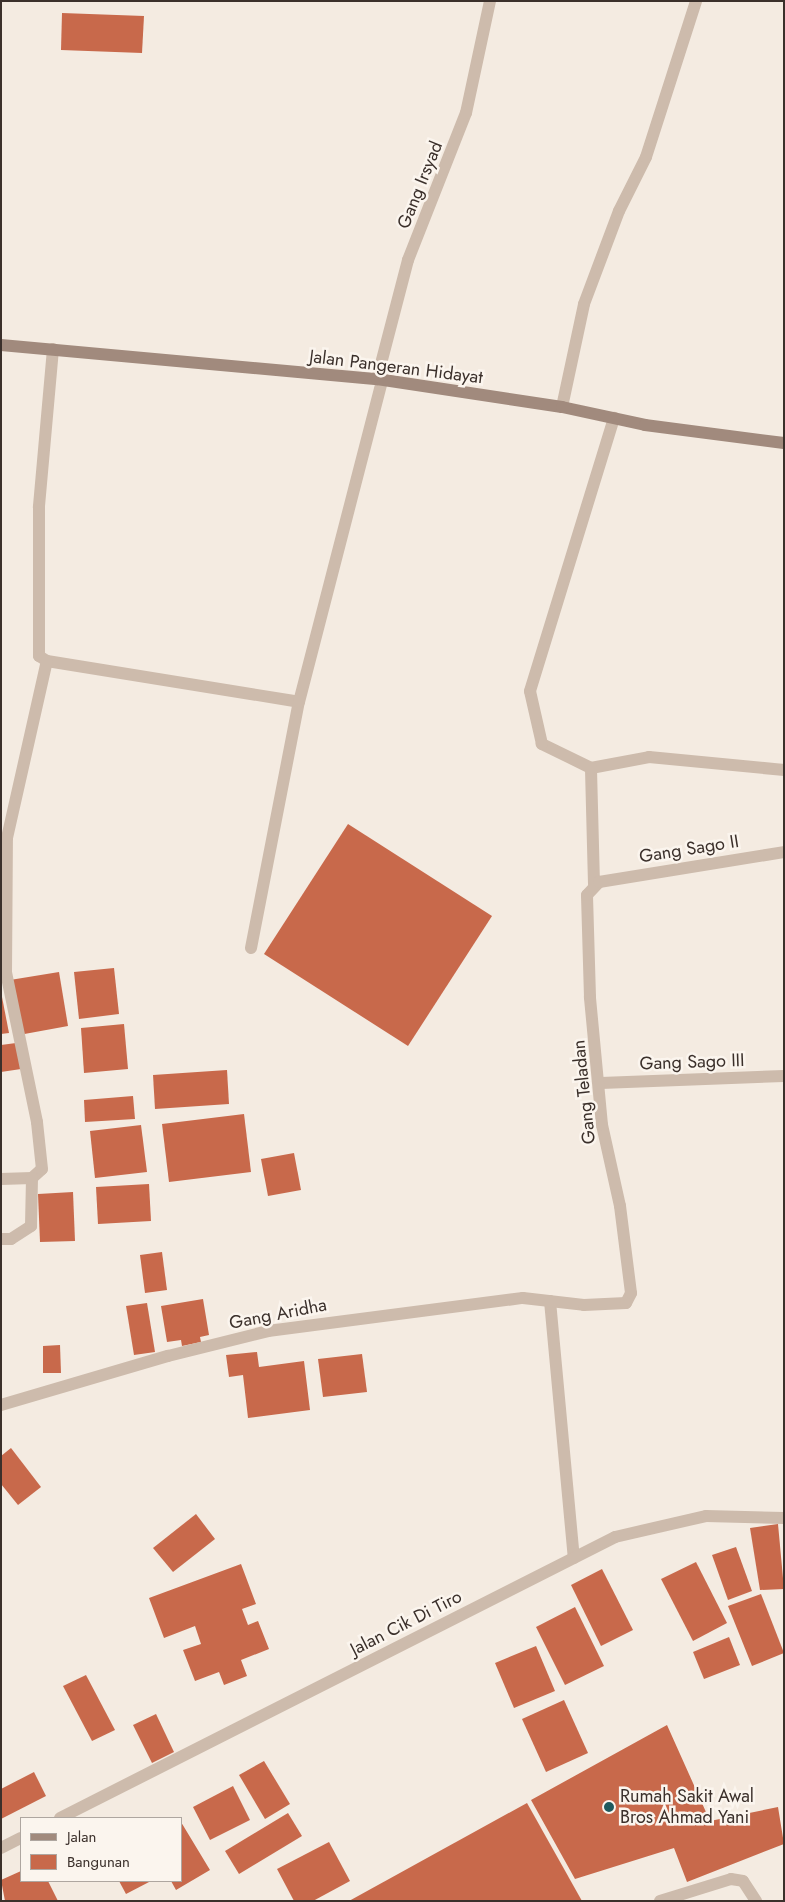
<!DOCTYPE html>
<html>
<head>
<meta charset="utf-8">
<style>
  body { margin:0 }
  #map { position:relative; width:785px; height:1902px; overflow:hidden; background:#f4ebe1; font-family:Jost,sans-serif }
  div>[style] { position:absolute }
  .building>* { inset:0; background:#c8694b }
  .lane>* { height:12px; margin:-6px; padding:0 6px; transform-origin:6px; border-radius:6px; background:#cdbbac }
  .street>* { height:12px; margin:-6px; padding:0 6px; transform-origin:6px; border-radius:6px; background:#cdbbac }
  .secondary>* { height:12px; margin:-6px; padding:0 6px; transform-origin:6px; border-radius:6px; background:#a18a7d }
  .dots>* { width:14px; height:14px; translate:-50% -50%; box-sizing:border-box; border:2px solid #fbf5ee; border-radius:50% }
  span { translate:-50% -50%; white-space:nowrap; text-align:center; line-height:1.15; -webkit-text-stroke:5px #fbf5ee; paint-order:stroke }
  .street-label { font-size:18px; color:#3b302b }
  .poi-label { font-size:18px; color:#3b302b }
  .left { translate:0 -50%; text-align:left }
  .frame { position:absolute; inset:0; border:2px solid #3b302b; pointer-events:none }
  .legend { position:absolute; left:20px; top:1817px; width:162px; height:65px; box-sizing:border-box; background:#fbf5ee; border:1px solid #aea6a0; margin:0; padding:6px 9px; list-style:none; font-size:15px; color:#3b302b }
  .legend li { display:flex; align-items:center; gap:10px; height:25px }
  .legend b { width:25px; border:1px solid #aea6a0 }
</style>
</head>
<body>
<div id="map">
  <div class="building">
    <i style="clip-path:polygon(62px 13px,144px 16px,142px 53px,61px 50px)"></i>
    <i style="clip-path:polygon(348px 824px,492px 916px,408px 1046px,264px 954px)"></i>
    <i style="clip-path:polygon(114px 968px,119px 1014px,79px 1019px,74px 972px)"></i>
    <i style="clip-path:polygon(59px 972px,68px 1026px,19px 1035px,10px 980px)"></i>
    <i style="clip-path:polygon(2px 997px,9px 1033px,1px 1034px,1px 998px)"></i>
    <i style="clip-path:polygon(124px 1024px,128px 1069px,84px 1073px,81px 1028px)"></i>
    <i style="clip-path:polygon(16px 1043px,21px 1069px,1px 1072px,1px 1045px)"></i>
    <i style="clip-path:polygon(227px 1070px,229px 1104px,155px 1109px,153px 1075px)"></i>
    <i style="clip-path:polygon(133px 1096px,135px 1119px,85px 1122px,84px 1100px)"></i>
    <i style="clip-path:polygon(244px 1114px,251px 1172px,169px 1182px,162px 1124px)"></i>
    <i style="clip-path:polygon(141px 1125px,147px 1172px,95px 1178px,90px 1131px)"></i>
    <i style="clip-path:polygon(294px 1153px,301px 1190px,268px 1196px,261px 1159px)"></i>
    <i style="clip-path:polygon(149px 1184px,151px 1221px,98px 1224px,96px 1187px)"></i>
    <i style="clip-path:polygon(73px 1192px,75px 1241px,40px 1242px,38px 1194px)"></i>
    <i style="clip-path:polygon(162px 1252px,167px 1290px,145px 1293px,140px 1255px)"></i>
    <i style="clip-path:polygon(203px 1299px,209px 1335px,200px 1337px,201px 1342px,182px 1346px,181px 1340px,167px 1342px,161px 1306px)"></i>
    <i style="clip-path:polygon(147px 1303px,155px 1352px,134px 1355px,126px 1306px)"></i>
    <i style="clip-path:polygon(60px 1345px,61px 1373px,43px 1373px,43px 1346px)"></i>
    <i style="clip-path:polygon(257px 1352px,259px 1367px,304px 1361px,310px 1410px,248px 1418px,243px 1375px,229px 1377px,226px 1355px)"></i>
    <i style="clip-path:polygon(362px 1354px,367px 1392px,323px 1397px,318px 1359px)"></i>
    <i style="clip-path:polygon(11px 1448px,41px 1487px,18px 1505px,1px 1484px,1px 1456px)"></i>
    <i style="clip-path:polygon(196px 1514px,215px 1539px,173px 1572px,153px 1548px)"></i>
    <i style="clip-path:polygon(778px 1524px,784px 1589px,760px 1590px,750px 1528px)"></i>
    <i style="clip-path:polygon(736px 1547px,752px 1591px,728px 1600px,712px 1555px)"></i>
    <i style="clip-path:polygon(696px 1562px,727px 1623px,693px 1641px,661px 1579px)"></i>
    <i style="clip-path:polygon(241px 1564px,256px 1604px,242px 1609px,248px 1625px,258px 1621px,269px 1649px,241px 1660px,247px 1676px,224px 1685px,219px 1672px,195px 1681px,183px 1650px,201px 1644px,195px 1626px,164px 1638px,149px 1598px)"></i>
    <i style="clip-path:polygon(602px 1569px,633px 1630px,601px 1646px,571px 1585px)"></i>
    <i style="clip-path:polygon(761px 1594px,784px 1653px,752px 1666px,728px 1606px)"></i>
    <i style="clip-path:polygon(575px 1607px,604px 1666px,565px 1685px,536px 1627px)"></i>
    <i style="clip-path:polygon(729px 1637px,740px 1665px,704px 1679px,693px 1652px)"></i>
    <i style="clip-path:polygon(536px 1646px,555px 1691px,514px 1708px,495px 1663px)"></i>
    <i style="clip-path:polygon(86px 1675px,115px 1730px,92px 1741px,63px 1686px)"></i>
    <i style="clip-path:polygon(564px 1700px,588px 1753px,546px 1772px,522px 1719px)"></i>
    <i style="clip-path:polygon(156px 1714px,174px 1752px,152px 1763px,133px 1725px)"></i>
    <i style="clip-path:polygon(667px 1725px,710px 1821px,778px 1807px,784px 1844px,687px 1882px,674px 1848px,575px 1879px,531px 1800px)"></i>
    <i style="clip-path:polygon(264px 1761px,290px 1804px,265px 1819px,239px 1775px)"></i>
    <i style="clip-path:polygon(34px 1772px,46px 1796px,1px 1819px,1px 1789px)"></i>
    <i style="clip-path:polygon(233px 1786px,250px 1820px,210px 1840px,193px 1807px)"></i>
    <i style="clip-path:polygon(527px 1803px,582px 1901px,349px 1901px)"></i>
    <i style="clip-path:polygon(288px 1813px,302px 1836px,239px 1874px,225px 1851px)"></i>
    <i style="clip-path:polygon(181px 1822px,210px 1870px,176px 1890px,171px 1881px,181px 1881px)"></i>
    <i style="clip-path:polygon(329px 1842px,350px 1881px,313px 1901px,294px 1901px,277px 1869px)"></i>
    <i style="clip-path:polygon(21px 1871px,21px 1881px,48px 1881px,58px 1901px,5px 1901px,1px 1880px)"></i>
    <i style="clip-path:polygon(119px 1881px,151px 1881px,126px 1894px)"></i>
  </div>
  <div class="lane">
    <i style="left:53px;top:349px;width:159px;rotate:95.1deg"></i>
    <i style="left:39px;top:507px;width:149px;rotate:90deg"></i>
    <i style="left:39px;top:656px;width:9px;rotate:32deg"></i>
    <i style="left:47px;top:661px;width:255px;rotate:9.2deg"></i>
    <i style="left:591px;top:768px;width:59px;rotate:-10.7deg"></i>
    <i style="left:649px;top:757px;width:136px;rotate:5.5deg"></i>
    <i style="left:594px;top:884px;width:116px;rotate:-91.5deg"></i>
    <i style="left:591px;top:768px;width:55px;rotate:-153.9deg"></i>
    <i style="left:542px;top:744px;width:54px;rotate:-102.8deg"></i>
    <i style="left:530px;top:691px;width:286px;rotate:-72.9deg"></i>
    <i style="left:251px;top:948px;width:251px;rotate:-79deg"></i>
    <i style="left:299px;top:702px;width:332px;rotate:-75.5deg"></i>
    <i style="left:601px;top:1083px;width:183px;rotate:-2.2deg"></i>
    <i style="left:1px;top:1179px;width:31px;rotate:-2deg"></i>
    <i style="left:32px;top:1178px;width:13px;rotate:-42deg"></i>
    <i style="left:42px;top:1169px;width:47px;rotate:-96.1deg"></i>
    <i style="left:37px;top:1122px;width:153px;rotate:-101.7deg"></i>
    <i style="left:6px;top:972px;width:134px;rotate:-89.6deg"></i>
    <i style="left:7px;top:838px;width:181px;rotate:-77.3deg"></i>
    <i style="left:1px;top:1239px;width:10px"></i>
    <i style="left:11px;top:1239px;width:24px;rotate:-33deg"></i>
    <i style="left:31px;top:1226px;width:48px;rotate:-88.8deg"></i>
    <i style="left:550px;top:1301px;width:258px;rotate:84.7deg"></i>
    <i style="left:1px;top:1405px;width:174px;rotate:-16.4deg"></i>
    <i style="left:168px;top:1356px;width:103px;rotate:-14deg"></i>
    <i style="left:268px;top:1331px;width:257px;rotate:-7.4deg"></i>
    <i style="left:523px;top:1298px;width:61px;rotate:6.5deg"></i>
    <i style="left:584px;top:1305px;width:42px;rotate:-2.7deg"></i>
    <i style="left:626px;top:1303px;width:11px;rotate:-63deg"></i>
    <i style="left:631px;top:1293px;width:88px;rotate:-97.2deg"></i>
    <i style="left:620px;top:1206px;width:83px;rotate:-102.5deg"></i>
    <i style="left:602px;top:1125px;width:129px;rotate:-95.4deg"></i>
    <i style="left:590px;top:997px;width:102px;rotate:-91.7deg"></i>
    <i style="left:587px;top:895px;width:18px;rotate:-47deg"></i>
    <i style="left:599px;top:882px;width:187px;rotate:-9.2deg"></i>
    <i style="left:660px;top:1901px;width:74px;rotate:-17.2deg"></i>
    <i style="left:731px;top:1879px;width:12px;rotate:9deg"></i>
    <i style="left:743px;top:1881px;width:24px;rotate:57deg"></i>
  </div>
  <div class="street">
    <i style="left:377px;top:379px;width:123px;rotate:-75.4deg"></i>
    <i style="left:408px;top:260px;width:158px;rotate:-68.5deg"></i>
    <i style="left:466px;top:113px;width:115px;rotate:-77.9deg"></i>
    <i style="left:562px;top:407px;width:105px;rotate:-77.9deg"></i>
    <i style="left:584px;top:304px;width:99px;rotate:-69.4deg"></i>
    <i style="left:619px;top:211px;width:60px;rotate:-63.4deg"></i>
    <i style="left:646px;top:157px;width:164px;rotate:-72.2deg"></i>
    <i style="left:60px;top:1818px;width:622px;rotate:-26.85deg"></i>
    <i style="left:615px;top:1537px;width:93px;rotate:-13deg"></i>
    <i style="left:706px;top:1516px;width:78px;rotate:1.5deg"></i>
    <i style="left:1px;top:1848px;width:22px;rotate:-27deg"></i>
  </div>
  <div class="secondary">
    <i style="left:1px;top:345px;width:378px;rotate:5.2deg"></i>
    <i style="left:377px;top:379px;width:187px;rotate:8.6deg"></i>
    <i style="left:562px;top:407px;width:85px;rotate:12.2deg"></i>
    <i style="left:645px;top:425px;width:140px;rotate:7.4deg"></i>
  </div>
  <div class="dots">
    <i style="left:609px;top:1807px;background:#1f5a5e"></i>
  </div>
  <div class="street-label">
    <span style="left:420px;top:185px;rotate:-68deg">Gang Irsyad</span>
    <span style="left:396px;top:367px;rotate:7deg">Jalan Pangeran Hidayat</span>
    <span style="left:689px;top:849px;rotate:-9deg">Gang Sago II</span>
    <span style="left:692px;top:1062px;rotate:-2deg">Gang Sago III</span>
    <span style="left:584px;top:1092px;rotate:-96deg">Gang Teladan</span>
    <span style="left:278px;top:1314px;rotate:-11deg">Gang Aridha</span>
    <span style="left:406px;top:1623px;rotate:-27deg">Jalan Cik Di Tiro</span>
  </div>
  <div class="poi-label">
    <span class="left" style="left:620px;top:1807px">Rumah Sakit Awal<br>Bros Ahmad Yani</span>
  </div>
  <div class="frame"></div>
  <ul class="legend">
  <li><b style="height:6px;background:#a18a7d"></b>Jalan</li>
  <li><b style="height:14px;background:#c8694b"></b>Bangunan</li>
  </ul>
</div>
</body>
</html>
